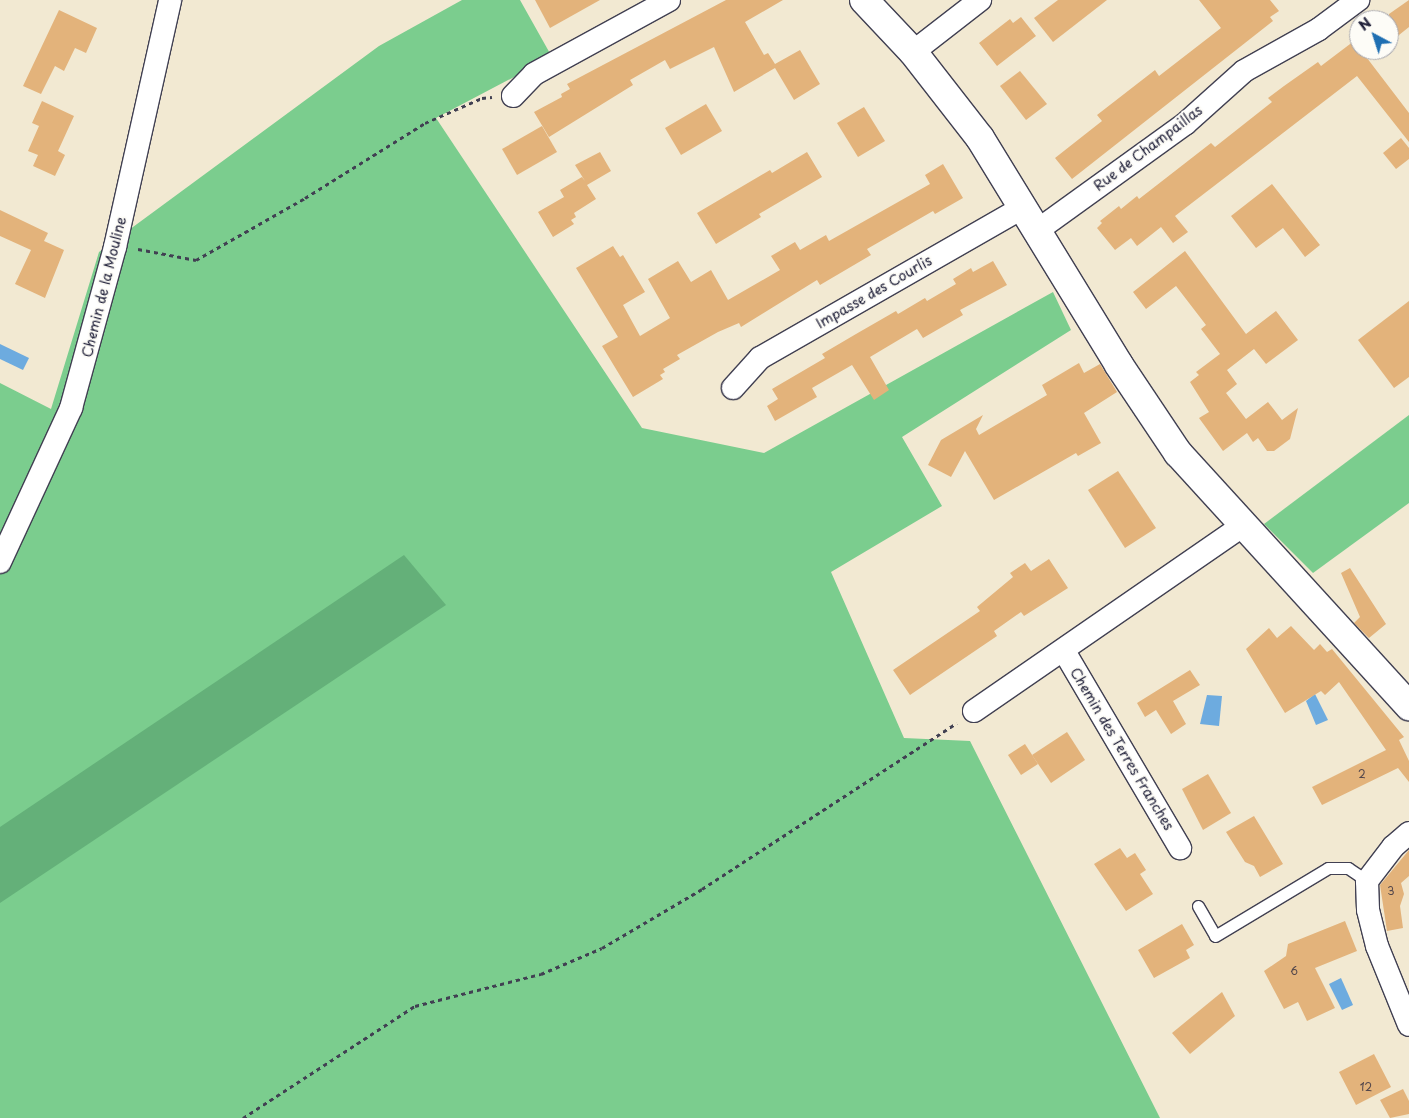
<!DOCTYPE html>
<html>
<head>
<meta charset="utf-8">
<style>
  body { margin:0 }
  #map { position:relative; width:1409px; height:1118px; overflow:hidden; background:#f2e9d2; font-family:"Playpen Sans",sans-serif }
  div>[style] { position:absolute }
  .green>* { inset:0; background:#7bcd8e }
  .forest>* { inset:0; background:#64b079 }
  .water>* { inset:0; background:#6dabdf }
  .building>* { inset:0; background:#e3b37b }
  .path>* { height:3px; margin-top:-1.5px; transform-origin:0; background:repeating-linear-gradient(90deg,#414052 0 4px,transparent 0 8px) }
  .roads { filter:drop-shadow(1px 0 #414052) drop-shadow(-1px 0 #414052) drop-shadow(0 1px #414052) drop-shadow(0 -1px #414052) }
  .lane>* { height:11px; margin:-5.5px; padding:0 5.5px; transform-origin:5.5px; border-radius:5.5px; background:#fff }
  .street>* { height:22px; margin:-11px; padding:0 11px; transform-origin:11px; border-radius:11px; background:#fff }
  .secondary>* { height:28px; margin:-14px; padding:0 14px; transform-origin:14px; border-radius:14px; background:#fff }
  span { translate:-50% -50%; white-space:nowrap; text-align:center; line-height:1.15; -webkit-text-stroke:4px #fdfcf7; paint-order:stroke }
  .number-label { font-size:11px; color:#52464b }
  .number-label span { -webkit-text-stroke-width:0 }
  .street-label { font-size:14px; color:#22223b }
  .north { position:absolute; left:1349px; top:10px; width:50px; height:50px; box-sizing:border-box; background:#fdfcf7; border:1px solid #a5a5ac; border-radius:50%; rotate:320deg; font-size:14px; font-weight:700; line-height:20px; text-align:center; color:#22223b }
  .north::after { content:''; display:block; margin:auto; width:18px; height:22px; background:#1f6fb2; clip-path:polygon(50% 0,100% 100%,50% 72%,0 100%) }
</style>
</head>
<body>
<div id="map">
  <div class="green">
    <i style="clip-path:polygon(462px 0,520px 0,552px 57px,436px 118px,642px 428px,764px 453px,1053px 292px,1071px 330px,902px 437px,942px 506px,831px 572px,904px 738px,970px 741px,1160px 1118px,0 1118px,0 383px,51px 409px,99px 252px,379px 46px)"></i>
    <i style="clip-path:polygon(1409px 415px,1409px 503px,1313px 573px,1264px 524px)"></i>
  </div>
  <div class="forest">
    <i style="clip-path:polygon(404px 555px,446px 605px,0 903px,0 827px)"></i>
  </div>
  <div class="water">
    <i style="clip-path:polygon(0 344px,29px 358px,23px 370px,0 359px)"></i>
    <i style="clip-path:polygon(1315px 694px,1328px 720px,1316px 725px,1306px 701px)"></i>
    <i style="clip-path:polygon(1207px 695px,1222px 696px,1219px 726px,1200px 724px)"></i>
    <i style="clip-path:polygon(1341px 978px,1353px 1005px,1342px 1010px,1329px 984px)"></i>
  </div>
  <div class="building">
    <i style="clip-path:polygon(535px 0,600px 0,550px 28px)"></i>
    <i style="clip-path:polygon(726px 0,783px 0,745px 22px,764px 55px,768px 53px,775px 64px,800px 50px,820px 84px,794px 100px,775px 68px,734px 92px,714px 47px,670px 69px,665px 60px,630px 80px,633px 85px,549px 137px,534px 112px,562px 97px,561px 94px,570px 89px,567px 84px)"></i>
    <i style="clip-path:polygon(1058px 0,1107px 0,1053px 42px,1034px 18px)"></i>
    <i style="clip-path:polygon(1199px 0,1270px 0,1279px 11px,1270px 17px,1273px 21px,1072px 179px,1055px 158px,1102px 121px,1097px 115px,1155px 70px,1159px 76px,1221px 28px)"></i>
    <i style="clip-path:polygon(1409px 0,1409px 27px,1389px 43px,1389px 14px)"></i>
    <i style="clip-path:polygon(59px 10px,97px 28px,86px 53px,75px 48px,64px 71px,55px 66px,41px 94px,23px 86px)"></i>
    <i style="clip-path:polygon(1021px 17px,1036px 36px,997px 66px,979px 43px,1010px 19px,1013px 23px)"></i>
    <i style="clip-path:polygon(1354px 41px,1409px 113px,1409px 142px,1357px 76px,1175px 216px,1188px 232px,1173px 243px,1161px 227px,1137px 246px,1131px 238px,1115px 250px,1097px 228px,1102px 223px,1100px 221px,1119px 206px,1121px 209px,1137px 196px,1139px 199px,1211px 143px,1215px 147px,1272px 102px,1268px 98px,1284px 86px,1318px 62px,1321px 66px)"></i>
    <i style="clip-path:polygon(1020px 71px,1047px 104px,1026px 120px,1000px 86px)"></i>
    <i style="clip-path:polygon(42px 101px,74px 116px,58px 151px,65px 155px,55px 176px,33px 166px,38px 155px,28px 151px,39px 126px,32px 123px)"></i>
    <i style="clip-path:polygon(706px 104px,722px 131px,681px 155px,665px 128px)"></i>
    <i style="clip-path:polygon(864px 107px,885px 141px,858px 157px,837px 123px)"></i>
    <i style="clip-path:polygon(542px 126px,557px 152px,517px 175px,502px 149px)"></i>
    <i style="clip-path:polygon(1401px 138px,1409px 148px,1409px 159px,1396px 169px,1383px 153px)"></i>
    <i style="clip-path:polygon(600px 152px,611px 171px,587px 185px,596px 199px,574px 213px,576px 217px,571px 220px,574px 224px,553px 237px,538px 212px,564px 197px,560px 190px,582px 177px,585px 181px,575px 165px)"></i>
    <i style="clip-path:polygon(807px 152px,822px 177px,759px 214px,761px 217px,716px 244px,697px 213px,770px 170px,772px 173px)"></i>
    <i style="clip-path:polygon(943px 164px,963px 198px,935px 214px,933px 211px,867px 249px,871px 255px,820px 285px,817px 280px,741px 327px,739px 323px,718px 332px,677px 355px,680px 359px,663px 369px,665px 372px,660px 375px,663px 379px,633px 397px,602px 346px,618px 337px,576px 268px,613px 246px,620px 257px,623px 255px,645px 292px,623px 305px,640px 336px,670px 318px,648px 279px,678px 261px,691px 282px,711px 270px,728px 300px,780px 270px,771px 256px,795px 242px,800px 250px,826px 235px,829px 241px,930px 184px,925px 175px)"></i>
    <i style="clip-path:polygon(1272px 184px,1320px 245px,1305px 257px,1283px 228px,1256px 248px,1231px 216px)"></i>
    <i style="clip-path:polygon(0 210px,48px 233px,44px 241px,64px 250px,45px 298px,15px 284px,31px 250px,0 236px)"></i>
    <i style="clip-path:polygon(1185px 251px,1246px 334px,1276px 311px,1298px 340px,1266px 364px,1254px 349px,1227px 370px,1237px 384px,1226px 393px,1246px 419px,1268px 402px,1282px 420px,1298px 408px,1290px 439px,1274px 451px,1267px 451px,1258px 438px,1253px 442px,1247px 433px,1223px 451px,1199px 418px,1209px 412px,1190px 382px,1199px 375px,1196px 372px,1220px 354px,1201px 329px,1206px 325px,1176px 286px,1146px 309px,1133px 292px)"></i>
    <i style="clip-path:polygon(993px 261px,1007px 285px,960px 310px,963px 315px,923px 338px,917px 329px,870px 357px,889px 390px,874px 400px,852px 365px,812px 388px,817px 397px,775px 421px,767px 406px,778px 399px,772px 389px,825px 358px,822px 354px,856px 334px,896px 311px,898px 314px,925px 298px,927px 301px,956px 284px,953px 279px,971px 268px,973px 272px)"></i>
    <i style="clip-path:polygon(1409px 301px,1409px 377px,1394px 388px,1358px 340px)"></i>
    <i style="clip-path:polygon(1079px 363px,1084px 373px,1100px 364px,1117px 392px,1084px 413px,1101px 443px,1078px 456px,1076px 453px,994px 500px,965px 451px,951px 477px,928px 465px,941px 440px,983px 415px,976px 429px,979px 435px,1047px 395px,1042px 385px)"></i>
    <i style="clip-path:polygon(1118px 471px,1156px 528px,1125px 548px,1088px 490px)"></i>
    <i style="clip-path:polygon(1049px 559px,1068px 588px,1024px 616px,1021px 612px,994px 631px,997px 636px,910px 695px,893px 670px,980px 611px,977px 607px,1013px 577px,1010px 573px,1025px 563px,1031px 571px)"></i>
    <i style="clip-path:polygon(1350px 568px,1386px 624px,1369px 638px,1354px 623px,1360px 617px,1341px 573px)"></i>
    <i style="clip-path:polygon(1291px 626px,1314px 650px,1320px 644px,1327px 652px,1332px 649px,1404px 737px,1399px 740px,1409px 761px,1409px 782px,1398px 768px,1322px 805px,1312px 787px,1386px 750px,1339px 682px,1325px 695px,1321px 691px,1285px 713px,1246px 649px,1269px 628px,1277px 638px)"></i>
    <i style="clip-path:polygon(1190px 670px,1200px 685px,1173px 701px,1186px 724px,1171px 734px,1156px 710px,1145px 717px,1137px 703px)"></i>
    <i style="clip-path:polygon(1067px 732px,1085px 760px,1051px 783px,1032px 755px)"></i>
    <i style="clip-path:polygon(1025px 744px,1038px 764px,1021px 775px,1008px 755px)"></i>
    <i style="clip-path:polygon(1208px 774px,1231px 813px,1203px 830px,1182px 789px)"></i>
    <i style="clip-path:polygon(1254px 816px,1283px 864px,1260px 877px,1254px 866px,1245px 862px,1226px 832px)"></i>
    <i style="clip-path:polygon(1120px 848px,1127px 858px,1135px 853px,1146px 870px,1140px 874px,1153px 894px,1126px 911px,1094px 864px)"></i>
    <i style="clip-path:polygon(1409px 850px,1409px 876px,1401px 883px,1404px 894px,1400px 906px,1403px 928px,1387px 931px,1380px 885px)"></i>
    <i style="clip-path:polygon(1345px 921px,1357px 951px,1315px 968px,1335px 1008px,1307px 1021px,1298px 1002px,1284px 1009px,1264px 971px,1286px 956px,1288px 944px)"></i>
    <i style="clip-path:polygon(1182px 924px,1194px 945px,1186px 950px,1190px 958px,1154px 978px,1138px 950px)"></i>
    <i style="clip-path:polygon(1222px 992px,1235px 1016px,1190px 1054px,1172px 1033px)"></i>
    <i style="clip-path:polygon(1374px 1054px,1391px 1087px,1356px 1105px,1339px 1072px)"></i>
    <i style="clip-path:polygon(1403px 1089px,1409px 1101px,1409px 1114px,1390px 1118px,1380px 1100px)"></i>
  </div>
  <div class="path">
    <i style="left:138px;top:249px;width:59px;rotate:10.7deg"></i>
    <i style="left:196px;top:260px;width:125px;rotate:-29.6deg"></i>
    <i style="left:305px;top:198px;width:142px;rotate:-32deg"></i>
    <i style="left:425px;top:123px;width:62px;rotate:-23.7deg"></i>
    <i style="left:482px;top:98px;width:10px;rotate:-6deg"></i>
    <i style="left:243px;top:1118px;width:205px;rotate:-33.1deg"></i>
    <i style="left:415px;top:1006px;width:130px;rotate:-14.3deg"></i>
    <i style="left:541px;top:974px;width:66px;rotate:-23.1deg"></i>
    <i style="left:602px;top:948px;width:116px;rotate:-30.5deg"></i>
    <i style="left:702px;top:889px;width:304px;rotate:-33.1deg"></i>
  </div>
  <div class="roads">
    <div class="lane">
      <i style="left:1198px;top:906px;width:34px;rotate:60deg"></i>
      <i style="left:1215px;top:936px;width:132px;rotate:-31deg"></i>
      <i style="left:1328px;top:868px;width:20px"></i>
      <i style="left:1348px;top:868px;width:23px;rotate:34deg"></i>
    </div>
    <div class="street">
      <i style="left:913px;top:52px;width:85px;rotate:-37.8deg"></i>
      <i style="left:513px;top:96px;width:30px;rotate:-46deg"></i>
      <i style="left:534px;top:74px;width:154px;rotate:-28.7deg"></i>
      <i style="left:1038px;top:230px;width:181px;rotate:-35.8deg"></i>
      <i style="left:1185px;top:124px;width:79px;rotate:-41.9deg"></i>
      <i style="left:1244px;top:71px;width:86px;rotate:-29.2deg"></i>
      <i style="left:1319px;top:29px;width:49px;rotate:-36.6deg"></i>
      <i style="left:733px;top:388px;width:40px;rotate:-48deg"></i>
      <i style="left:760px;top:358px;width:304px;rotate:-29.8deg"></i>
      <i style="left:0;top:562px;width:170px;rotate:-65.2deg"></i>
      <i style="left:71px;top:408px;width:167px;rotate:-74.7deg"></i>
      <i style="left:115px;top:247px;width:253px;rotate:-77.4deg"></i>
      <i style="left:1064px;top:651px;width:229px;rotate:59.5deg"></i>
      <i style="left:974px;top:711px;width:326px;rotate:-34.6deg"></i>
      <i style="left:1409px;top:833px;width:21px;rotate:139deg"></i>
      <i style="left:1393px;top:847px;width:43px;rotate:127.4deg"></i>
      <i style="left:1367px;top:881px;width:29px;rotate:88deg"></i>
      <i style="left:1368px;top:910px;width:37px;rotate:76deg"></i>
      <i style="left:1377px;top:946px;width:85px;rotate:67.9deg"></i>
    </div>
    <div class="secondary">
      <i style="left:864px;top:0;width:71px;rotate:46.7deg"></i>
      <i style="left:913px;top:52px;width:109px;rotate:52.1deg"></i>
      <i style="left:980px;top:138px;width:266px;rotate:58.5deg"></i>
      <i style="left:1119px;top:365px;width:106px;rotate:56.2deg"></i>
      <i style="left:1178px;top:453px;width:343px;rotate:47.6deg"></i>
    </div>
  </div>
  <div class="number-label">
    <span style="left:1362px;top:774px">2</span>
    <span style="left:1391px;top:891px">3</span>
    <span style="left:1294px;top:971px">6</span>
    <span style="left:1366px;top:1087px">12</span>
  </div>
  <div class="street-label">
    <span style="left:1148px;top:148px;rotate:-37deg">Rue de Champaillas</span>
    <span style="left:104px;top:287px;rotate:-76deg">Chemin de la Mouline</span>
    <span style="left:874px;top:292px;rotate:-30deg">Impasse des Courlis</span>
    <span style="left:1122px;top:749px;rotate:59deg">Chemin des Terres Franches</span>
  </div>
  <div class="north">N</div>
</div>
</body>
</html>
